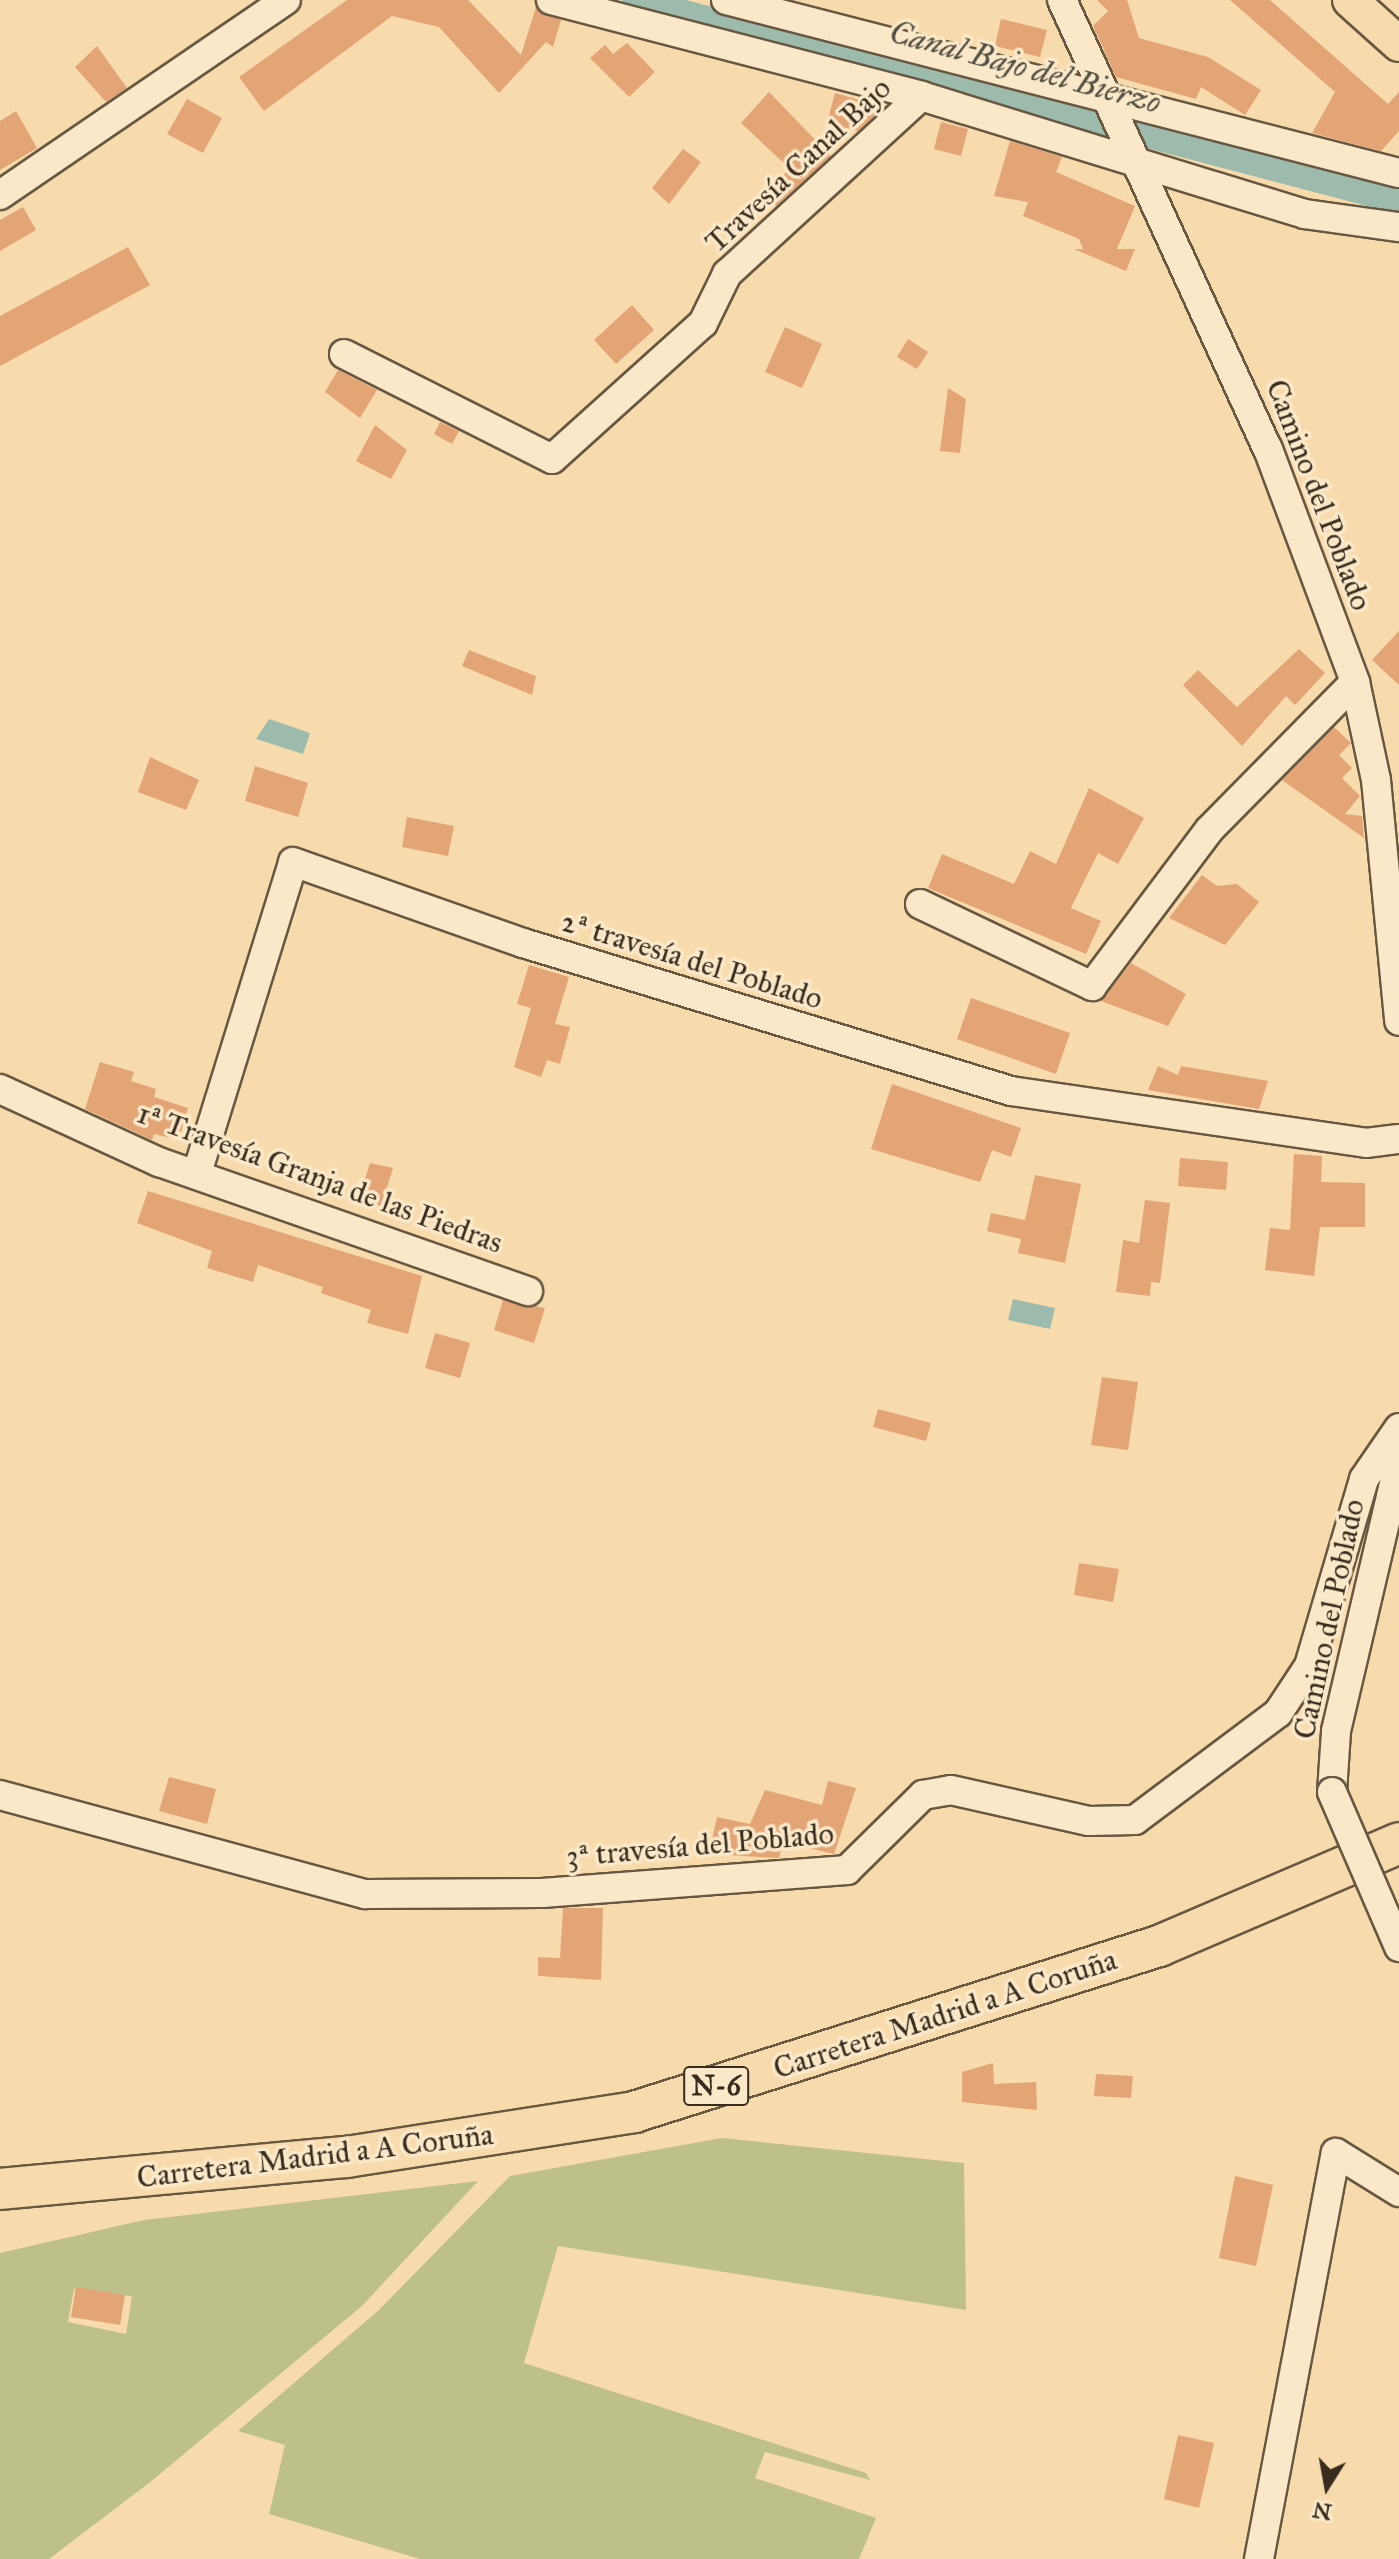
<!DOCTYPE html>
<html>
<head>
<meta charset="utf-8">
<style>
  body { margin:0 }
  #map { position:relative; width:1399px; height:2559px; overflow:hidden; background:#f8dbac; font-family:"IM FELL Great Primer",serif }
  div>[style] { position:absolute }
  .green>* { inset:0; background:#bec089 }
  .water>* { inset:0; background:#9dbbac }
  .canal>* { height:26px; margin:-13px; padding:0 13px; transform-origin:13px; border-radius:13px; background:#9dbbac }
  .building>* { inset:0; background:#e3a476 }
  .roads { filter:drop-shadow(2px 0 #685842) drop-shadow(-2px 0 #685842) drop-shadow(0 2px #685842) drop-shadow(0 -2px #685842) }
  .minor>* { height:28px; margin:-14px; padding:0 14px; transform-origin:14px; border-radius:14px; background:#fae8c9 }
  .major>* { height:34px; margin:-17px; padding:0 17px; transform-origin:17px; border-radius:17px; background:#f8dbac }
  .highway>* { height:40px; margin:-20px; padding:0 20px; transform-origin:20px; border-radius:20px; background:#f8dbac }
  .bridges { filter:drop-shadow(2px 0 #685842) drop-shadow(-2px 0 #685842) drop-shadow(0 2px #685842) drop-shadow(0 -2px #685842) }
  .minor-bridge>* { height:28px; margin:-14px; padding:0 14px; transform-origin:14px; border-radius:14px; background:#fae8c9 }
  span { translate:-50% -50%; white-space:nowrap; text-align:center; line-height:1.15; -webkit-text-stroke:7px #fae8c9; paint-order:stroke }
  .shield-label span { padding:2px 6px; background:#fae8c9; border:2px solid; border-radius:6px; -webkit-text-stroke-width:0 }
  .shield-label { font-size:28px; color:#382c1e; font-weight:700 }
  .street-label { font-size:30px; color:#382c1e }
  .water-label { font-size:32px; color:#515042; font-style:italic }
  .north { position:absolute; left:1287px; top:2447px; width:80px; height:80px; -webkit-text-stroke:6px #fae8c9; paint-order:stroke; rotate:191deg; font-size:22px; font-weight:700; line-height:32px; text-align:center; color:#382c1e }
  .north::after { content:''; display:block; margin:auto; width:28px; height:36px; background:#382c1e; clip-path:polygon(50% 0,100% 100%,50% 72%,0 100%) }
</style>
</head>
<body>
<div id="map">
  <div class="green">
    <i style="clip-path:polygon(722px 2138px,964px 2163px,966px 2310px,558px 2246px,524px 2363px,866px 2473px,870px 2480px,765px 2452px,755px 2478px,876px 2518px,859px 2559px,420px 2559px,269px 2514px,285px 2445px,238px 2431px,379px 2310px,510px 2176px)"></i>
    <i style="clip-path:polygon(evenodd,478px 2181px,362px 2306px,149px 2483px,49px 2559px,0 2559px,0 2253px,144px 2220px,478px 2181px,74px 2289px,132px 2296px,126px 2334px,68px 2322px,74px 2289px)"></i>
  </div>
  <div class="water">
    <i style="clip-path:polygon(269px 719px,310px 733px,303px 754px,256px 739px)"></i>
    <i style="clip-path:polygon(1013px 1299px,1055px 1308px,1050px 1329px,1008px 1320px)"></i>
  </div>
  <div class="canal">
    <i style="left:635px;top:0;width:790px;rotate:14.74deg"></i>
  </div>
  <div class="building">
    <i style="clip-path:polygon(347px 0,468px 0,521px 55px,536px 7px,561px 20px,553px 47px,546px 42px,499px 93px,439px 27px,392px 16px,264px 111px,239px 77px)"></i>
    <i style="clip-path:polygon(1097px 0,1127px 0,1139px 38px,1208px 57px,1261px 90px,1245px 115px,1201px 87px,1196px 99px,1116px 77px,1093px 26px,1108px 11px)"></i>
    <i style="clip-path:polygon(1230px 0,1270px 0,1388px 104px,1399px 92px,1399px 131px,1381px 151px,1312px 133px,1335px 92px)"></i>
    <i style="clip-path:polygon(1001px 19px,1047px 30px,1040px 57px,995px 46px)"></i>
    <i style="clip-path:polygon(627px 43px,655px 72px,629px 97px,590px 58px,605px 45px,613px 54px)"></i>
    <i style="clip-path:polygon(97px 46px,127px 88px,106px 102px,75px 67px)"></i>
    <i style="clip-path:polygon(769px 92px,831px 156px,776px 206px,763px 193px,790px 169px,741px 123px)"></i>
    <i style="clip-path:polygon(835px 93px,884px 107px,858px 131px,827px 123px)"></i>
    <i style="clip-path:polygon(187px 99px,222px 118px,203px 153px,167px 134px)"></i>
    <i style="clip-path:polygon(16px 111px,37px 148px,0 170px,0 121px)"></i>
    <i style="clip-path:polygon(941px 122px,968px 129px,961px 156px,934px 149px)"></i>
    <i style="clip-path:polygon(1010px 141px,1062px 157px,1056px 172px,1135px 206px,1117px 249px,1135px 249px,1126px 271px,1074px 249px,1083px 249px,1079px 239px,1023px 216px,1028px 202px,994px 196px)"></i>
    <i style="clip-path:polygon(683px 149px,701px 162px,669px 204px,652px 188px)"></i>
    <i style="clip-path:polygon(23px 207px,36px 230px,0 251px,0 220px)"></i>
    <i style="clip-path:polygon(128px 247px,150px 285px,0 366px,0 316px)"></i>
    <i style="clip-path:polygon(632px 305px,654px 330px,616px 364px,594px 340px)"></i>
    <i style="clip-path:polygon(785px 327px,822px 344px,802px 388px,765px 372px)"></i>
    <i style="clip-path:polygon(908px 339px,928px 352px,917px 369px,897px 357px)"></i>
    <i style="clip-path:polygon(338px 370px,377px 390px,360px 418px,325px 392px)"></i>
    <i style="clip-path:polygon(948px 388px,966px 399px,960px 453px,940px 451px)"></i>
    <i style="clip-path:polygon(440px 422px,459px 431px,452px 444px,434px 434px)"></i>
    <i style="clip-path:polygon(375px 425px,407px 450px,391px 479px,356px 461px)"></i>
    <i style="clip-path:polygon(1399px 631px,1399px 685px,1372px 660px)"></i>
    <i style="clip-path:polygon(1299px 649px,1325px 673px,1295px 705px,1286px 696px,1242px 746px,1183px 685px,1198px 670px,1237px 707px)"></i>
    <i style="clip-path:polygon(469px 650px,536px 676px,532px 695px,462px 666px)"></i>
    <i style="clip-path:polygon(1334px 727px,1351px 743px,1339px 755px,1352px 768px,1342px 778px,1360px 796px,1345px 814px,1362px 816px,1364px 838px,1282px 780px)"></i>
    <i style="clip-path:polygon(150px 757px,199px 780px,186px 810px,138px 792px)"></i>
    <i style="clip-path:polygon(255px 766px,308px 783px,298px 817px,245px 801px)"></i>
    <i style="clip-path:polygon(1089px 788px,1144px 818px,1118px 864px,1098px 853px,1071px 908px,1101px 921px,1086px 954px,928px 888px,942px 854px,1014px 884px,1030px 851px,1056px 864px)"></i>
    <i style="clip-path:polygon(407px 817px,454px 826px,448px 856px,402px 847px)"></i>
    <i style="clip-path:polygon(1202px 875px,1217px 886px,1237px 884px,1259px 902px,1225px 945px,1169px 918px)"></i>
    <i style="clip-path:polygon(1131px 963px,1186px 994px,1168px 1026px,1101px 1001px)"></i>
    <i style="clip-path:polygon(529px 965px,569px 977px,555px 1024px,570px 1027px,560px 1064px,547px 1060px,541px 1077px,514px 1067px,531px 1008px,517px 1004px)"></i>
    <i style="clip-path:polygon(971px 998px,1070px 1033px,1056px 1074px,957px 1039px)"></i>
    <i style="clip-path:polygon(100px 1062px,134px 1072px,131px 1081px,156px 1089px,154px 1097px,188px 1108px,181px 1132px,173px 1130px,170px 1138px,154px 1134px,152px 1140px,85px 1109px)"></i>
    <i style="clip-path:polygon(1158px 1066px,1178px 1075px,1181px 1066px,1268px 1081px,1259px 1109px,1148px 1090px)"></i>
    <i style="clip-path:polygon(892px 1084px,1021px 1128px,1011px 1157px,992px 1150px,980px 1182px,871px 1149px)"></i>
    <i style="clip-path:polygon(1294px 1154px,1322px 1156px,1321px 1182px,1365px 1183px,1365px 1227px,1320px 1227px,1314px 1276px,1265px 1270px,1270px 1228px,1290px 1230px)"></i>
    <i style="clip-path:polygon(1180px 1158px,1228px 1162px,1226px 1190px,1178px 1186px)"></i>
    <i style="clip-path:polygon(370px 1163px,393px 1168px,381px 1206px,358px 1201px)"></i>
    <i style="clip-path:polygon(1035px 1175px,1081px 1184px,1065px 1263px,1018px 1253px,1021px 1239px,987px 1231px,991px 1213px,1025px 1220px)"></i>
    <i style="clip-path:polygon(148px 1191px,422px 1276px,408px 1334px,367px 1323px,371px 1310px,321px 1293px,323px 1287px,258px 1265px,253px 1282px,207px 1268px,212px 1251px,137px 1223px)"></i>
    <i style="clip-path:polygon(1145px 1200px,1170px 1203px,1160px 1283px,1151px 1282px,1150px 1296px,1116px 1292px,1123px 1240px,1139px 1243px)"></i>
    <i style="clip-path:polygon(503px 1300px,545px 1308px,534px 1343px,494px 1330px)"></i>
    <i style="clip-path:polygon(435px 1333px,470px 1343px,460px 1378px,425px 1368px)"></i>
    <i style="clip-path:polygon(1102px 1377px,1138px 1382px,1128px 1450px,1091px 1445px)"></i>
    <i style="clip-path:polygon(878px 1409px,931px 1423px,926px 1441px,873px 1427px)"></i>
    <i style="clip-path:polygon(1079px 1563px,1119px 1569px,1113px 1602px,1074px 1595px)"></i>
    <i style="clip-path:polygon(169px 1777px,216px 1789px,207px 1824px,159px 1811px)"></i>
    <i style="clip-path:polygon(828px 1781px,856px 1788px,834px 1854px,783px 1842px,779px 1858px,709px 1854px,717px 1817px,750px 1824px,765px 1790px,822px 1805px)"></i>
    <i style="clip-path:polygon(563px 1908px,603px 1908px,601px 1980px,538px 1976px,538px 1957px,560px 1958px)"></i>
    <i style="clip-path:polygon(993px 2063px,994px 2084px,1036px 2082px,1037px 2110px,962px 2102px,962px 2072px)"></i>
    <i style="clip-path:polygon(1096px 2074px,1133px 2076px,1131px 2098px,1094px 2096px)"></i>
    <i style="clip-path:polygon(1235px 2176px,1273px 2185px,1256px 2266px,1219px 2258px)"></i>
    <i style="clip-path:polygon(76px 2287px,125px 2295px,120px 2325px,71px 2317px)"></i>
    <i style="clip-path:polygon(1178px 2435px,1214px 2443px,1199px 2508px,1164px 2499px)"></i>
  </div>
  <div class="roads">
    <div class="minor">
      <i style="left:551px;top:0;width:382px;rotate:14.5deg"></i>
      <i style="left:921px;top:96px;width:402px;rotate:17.1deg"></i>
      <i style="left:1305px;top:214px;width:95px;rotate:7.9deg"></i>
      <i style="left:726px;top:0;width:695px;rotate:14.42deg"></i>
      <i style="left:1062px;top:0;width:494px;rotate:65.4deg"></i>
      <i style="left:1268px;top:449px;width:249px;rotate:69.5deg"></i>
      <i style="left:1355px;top:682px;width:100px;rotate:77.9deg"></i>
      <i style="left:1376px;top:780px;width:242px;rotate:84.5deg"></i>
      <i style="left:0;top:195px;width:346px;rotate:-34.3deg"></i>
      <i style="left:344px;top:354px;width:233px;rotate:26.8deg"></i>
      <i style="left:552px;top:459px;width:203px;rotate:-42deg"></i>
      <i style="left:703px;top:323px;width:55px;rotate:-63.9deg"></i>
      <i style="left:727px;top:274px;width:263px;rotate:-42.5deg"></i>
      <i style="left:920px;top:904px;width:191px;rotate:25.5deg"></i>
      <i style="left:1092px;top:986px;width:196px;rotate:-53.1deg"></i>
      <i style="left:1210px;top:829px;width:206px;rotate:-45.4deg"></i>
      <i style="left:0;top:1089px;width:175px;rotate:24.7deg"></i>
      <i style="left:159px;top:1162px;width:391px;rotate:19.3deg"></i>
      <i style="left:197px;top:1173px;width:325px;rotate:-72.8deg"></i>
      <i style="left:293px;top:862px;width:244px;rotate:19.4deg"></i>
      <i style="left:523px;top:943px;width:510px;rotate:16.87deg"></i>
      <i style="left:1011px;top:1091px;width:359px;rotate:8.3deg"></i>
      <i style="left:1366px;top:1143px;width:33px;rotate:-7deg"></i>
      <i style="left:1332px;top:1792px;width:61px;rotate:-86.2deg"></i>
      <i style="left:1336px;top:1731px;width:276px;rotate:-76.8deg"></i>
      <i style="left:0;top:1795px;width:378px;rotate:15.2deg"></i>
      <i style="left:365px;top:1894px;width:177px;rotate:-0.3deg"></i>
      <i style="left:542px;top:1893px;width:306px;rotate:-4.3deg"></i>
      <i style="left:847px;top:1870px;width:107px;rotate:-44.6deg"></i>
      <i style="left:923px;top:1795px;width:28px;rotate:-10deg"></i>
      <i style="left:951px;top:1790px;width:141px;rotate:12.7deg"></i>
      <i style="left:1089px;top:1821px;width:46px;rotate:-1.2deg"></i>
      <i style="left:1135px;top:1820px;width:179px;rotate:-36.8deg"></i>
      <i style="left:1278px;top:1713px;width:56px;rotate:-56.6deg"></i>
      <i style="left:1309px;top:1666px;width:195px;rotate:-73.6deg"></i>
      <i style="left:1364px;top:1479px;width:62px;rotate:-55.5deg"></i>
      <i style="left:1259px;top:2559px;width:413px;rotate:-79.3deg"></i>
      <i style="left:1336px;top:2153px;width:74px;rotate:31.8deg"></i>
    </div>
    <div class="major">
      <i style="left:1350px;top:0;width:66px;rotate:41.9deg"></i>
    </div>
    <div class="highway">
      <i style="left:0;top:2189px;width:348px;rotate:-5.3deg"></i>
      <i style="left:347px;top:2157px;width:291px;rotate:-8.9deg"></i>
      <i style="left:634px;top:2112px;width:551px;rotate:-17.55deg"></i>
      <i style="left:1159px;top:1946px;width:261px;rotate:-23.2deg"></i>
    </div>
  </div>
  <div class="bridges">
    <div class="minor-bridge">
      <i style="left:1332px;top:1792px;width:169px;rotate:66.6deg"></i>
    </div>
  </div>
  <div class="shield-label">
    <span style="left:716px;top:2086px">N-6</span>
  </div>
  <div class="street-label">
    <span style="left:798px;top:165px;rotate:-43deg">Travesía Canal Bajo</span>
    <span style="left:1319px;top:495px;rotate:69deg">Camino del Poblado</span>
    <span style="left:692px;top:960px;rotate:17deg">2ª travesía del Poblado</span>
    <span style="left:320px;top:1178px;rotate:20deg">1ª Travesía Granja de las Piedras</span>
    <span style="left:1329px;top:1619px;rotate:-78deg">Camino del Poblado</span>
    <span style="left:700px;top:1845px;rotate:-5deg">3ª travesía del Poblado</span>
    <span style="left:945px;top:2014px;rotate:-18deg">Carretera Madrid a A Coruña</span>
    <span style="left:315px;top:2156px;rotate:-7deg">Carretera Madrid a A Coruña</span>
  </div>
  <div class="water-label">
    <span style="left:1025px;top:68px;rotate:15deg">Canal Bajo del Bierzo</span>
  </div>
  <div class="north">N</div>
</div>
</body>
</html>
